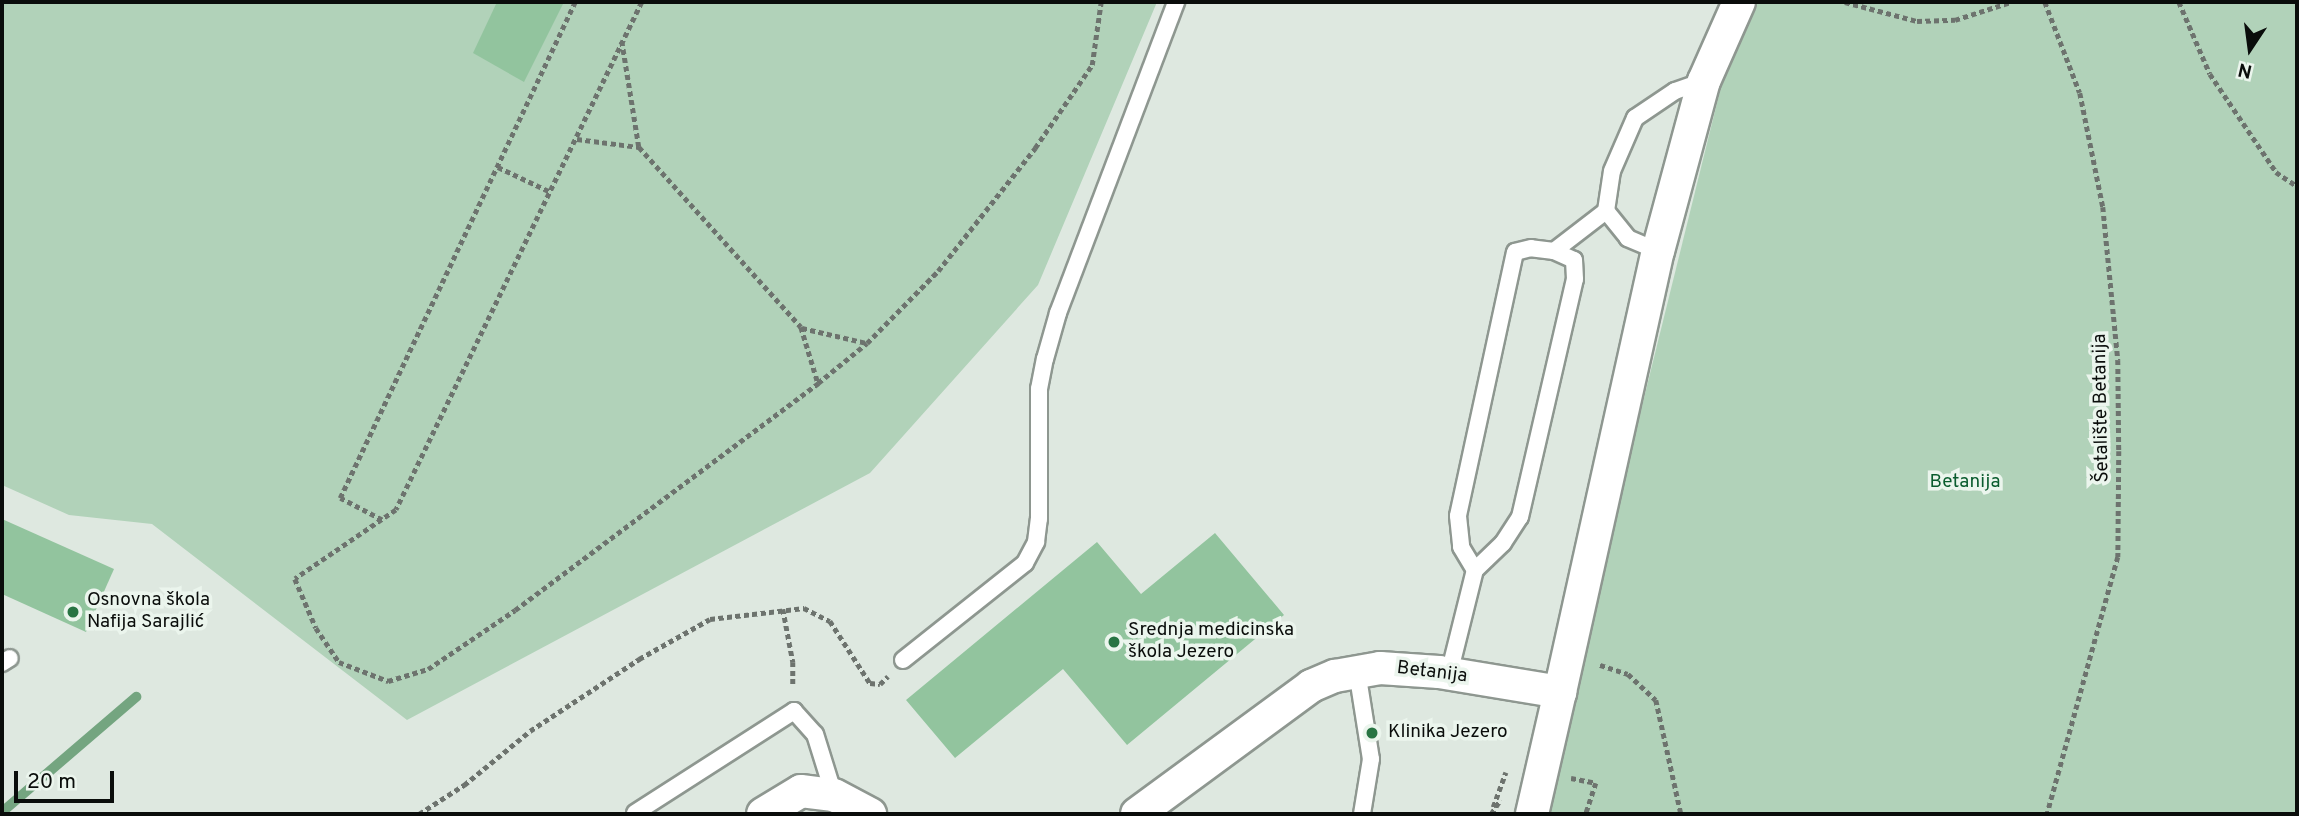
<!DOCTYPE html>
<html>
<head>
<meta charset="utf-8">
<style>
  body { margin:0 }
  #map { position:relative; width:2299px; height:816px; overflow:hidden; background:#dee8e0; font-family:Overpass,sans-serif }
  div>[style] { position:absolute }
  .green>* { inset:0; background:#b1d2b9 }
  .stream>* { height:10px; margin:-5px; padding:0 5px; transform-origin:5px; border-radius:5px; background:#74a580 }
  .building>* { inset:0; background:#92c49e }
  .path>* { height:4.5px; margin-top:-2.25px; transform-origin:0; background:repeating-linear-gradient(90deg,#6d736e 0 5px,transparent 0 8.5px) }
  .roads { filter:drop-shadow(2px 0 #8e9790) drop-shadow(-2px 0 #8e9790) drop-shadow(0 2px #8e9790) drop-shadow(0 -2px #8e9790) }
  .lane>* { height:16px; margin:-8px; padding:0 8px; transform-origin:8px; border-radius:8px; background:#fff }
  .street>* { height:32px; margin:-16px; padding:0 16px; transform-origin:16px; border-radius:16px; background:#fff }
  .dots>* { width:19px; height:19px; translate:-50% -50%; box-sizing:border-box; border:4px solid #ebf5ed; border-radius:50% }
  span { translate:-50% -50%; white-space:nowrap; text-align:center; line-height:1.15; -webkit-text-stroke:7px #ebf5ed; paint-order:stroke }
  .street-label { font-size:19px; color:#0a0d0b }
  .park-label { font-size:19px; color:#0a5c2e }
  .poi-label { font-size:19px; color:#0a0d0b }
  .left { translate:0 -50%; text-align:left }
  .frame { position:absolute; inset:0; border:4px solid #0a0d0b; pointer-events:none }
  .north { position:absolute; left:2215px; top:14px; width:70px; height:70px; -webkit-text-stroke:5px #ebf5ed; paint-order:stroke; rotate:193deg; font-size:19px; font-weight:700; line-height:28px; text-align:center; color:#0a0d0b }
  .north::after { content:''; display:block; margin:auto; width:24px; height:32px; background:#0a0d0b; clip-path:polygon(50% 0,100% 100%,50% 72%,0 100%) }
  .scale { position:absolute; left:14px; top:771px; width:100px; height:32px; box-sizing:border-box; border:4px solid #0a0d0b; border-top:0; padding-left:9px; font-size:21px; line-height:24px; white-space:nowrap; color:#0a0d0b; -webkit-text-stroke:5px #ebf5ed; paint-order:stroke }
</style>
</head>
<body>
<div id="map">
  <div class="green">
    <i style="clip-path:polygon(2px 2px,1157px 2px,1038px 285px,870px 473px,407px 720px,152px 524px,69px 515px,2px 485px)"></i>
    <i style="clip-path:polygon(1742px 2px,2297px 2px,2297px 814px,1541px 814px)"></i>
  </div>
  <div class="stream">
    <i style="left:2px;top:812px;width:177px;rotate:-40.6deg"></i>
  </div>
  <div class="building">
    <i style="clip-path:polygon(497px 2px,564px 2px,524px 82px,473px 53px)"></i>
    <i style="clip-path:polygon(2px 519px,114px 569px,86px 632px,2px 594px)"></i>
    <i style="clip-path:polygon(1215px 533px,1284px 615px,1127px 745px,1063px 669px,955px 758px,906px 700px,1097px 542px,1141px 594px)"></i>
  </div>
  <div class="path">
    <i style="left:642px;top:2px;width:564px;rotate:115.84deg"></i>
    <i style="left:396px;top:510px;width:122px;rotate:145.7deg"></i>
    <i style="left:295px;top:579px;width:53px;rotate:66.8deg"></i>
    <i style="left:316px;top:628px;width:41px;rotate:55.9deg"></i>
    <i style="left:339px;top:662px;width:53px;rotate:21.2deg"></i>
    <i style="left:388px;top:681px;width:42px;rotate:-16.7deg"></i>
    <i style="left:428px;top:669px;width:105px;rotate:-34.1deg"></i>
    <i style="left:515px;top:610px;width:379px;rotate:-36.8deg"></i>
    <i style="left:818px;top:383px;width:63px;rotate:-39.2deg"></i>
    <i style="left:867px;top:343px;width:101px;rotate:-45.4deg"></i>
    <i style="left:938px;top:271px;width:157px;rotate:-51.7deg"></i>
    <i style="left:1035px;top:148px;width:101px;rotate:-55.5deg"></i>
    <i style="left:1092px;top:65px;width:64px;rotate:-81.9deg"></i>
    <i style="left:1845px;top:2px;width:74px;rotate:14.8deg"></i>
    <i style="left:1917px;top:21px;width:38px;rotate:-2deg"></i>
    <i style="left:1955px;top:20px;width:59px;rotate:-17.8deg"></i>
    <i style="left:2045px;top:2px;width:97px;rotate:69deg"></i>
    <i style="left:2080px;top:93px;width:116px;rotate:78.6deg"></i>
    <i style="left:2103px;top:207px;width:154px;rotate:84.4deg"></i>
    <i style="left:2118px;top:360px;width:91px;rotate:89.4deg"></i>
    <i style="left:2119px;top:451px;width:106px;rotate:90.5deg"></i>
    <i style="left:2118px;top:557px;width:267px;rotate:105.4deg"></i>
    <i style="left:2179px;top:2px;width:78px;rotate:66.7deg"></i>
    <i style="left:2210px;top:74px;width:118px;rotate:56deg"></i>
    <i style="left:2276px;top:172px;width:25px;rotate:34deg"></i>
    <i style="left:622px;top:41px;width:107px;rotate:80.9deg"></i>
    <i style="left:639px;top:147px;width:242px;rotate:48deg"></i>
    <i style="left:801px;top:327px;width:59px;rotate:73.1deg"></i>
    <i style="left:577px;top:139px;width:63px;rotate:7.4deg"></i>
    <i style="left:498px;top:167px;width:59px;rotate:25.3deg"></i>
    <i style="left:802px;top:328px;width:67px;rotate:13deg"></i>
    <i style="left:382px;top:520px;width:47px;rotate:-152.4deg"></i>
    <i style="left:340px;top:498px;width:549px;rotate:-64.65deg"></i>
    <i style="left:783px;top:609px;width:54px;rotate:79.3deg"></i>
    <i style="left:793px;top:662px;width:25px;rotate:90deg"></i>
    <i style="left:1600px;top:665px;width:29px;rotate:18deg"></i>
    <i style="left:1628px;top:674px;width:38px;rotate:43deg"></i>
    <i style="left:1656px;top:700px;width:117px;rotate:77.6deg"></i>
    <i style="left:1571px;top:778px;width:25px;rotate:11deg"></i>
    <i style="left:1596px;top:783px;width:33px;rotate:108deg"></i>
    <i style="left:1493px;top:807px;width:37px;rotate:-70deg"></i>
    <i style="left:419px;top:814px;width:54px;rotate:-32.8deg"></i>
    <i style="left:464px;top:785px;width:85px;rotate:-39.3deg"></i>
    <i style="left:530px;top:731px;width:131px;rotate:-33.4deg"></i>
    <i style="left:639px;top:659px;width:81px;rotate:-29.4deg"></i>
    <i style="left:710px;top:619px;width:95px;rotate:-6.7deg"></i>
    <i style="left:804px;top:608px;width:29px;rotate:27deg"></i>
    <i style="left:830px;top:621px;width:74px;rotate:57.2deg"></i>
    <i style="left:870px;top:683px;width:10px;rotate:6deg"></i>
    <i style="left:880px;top:684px;width:11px;rotate:-45deg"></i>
    <i style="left:1491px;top:814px;width:17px;rotate:-57deg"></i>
  </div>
  <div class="roads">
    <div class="lane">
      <i style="left:1554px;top:251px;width:66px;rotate:-37.6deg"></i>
      <i style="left:1658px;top:251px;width:33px;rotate:-157deg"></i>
      <i style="left:1628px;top:238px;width:35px;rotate:-129deg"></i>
      <i style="left:1606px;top:211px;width:40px;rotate:-81.5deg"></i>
      <i style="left:1612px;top:171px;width:58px;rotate:-66.5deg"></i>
      <i style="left:1635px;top:118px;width:48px;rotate:-34deg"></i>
      <i style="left:1675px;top:91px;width:31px;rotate:-19deg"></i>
      <i style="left:903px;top:660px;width:156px;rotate:-38.5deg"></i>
      <i style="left:1025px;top:563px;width:24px;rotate:-62deg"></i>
      <i style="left:1036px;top:542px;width:23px;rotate:-83deg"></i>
      <i style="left:1039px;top:519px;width:130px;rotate:-90deg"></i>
      <i style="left:1039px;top:389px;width:31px;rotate:-79deg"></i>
      <i style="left:1045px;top:359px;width:48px;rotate:-74.2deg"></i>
      <i style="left:1058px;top:313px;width:333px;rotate:-69.2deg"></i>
      <i style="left:2px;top:663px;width:9px;rotate:-32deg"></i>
      <i style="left:1357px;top:671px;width:89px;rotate:81deg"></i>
      <i style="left:1371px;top:759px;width:56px;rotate:99.3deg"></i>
      <i style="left:1449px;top:674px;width:107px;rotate:-76deg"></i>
      <i style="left:1475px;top:570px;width:39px;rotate:-44deg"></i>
      <i style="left:1503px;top:543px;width:31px;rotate:-57deg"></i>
      <i style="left:1520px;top:517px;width:244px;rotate:-77deg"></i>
      <i style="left:1575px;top:279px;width:19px;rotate:-93deg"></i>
      <i style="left:1574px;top:260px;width:22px;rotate:-156deg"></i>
      <i style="left:1554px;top:251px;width:23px;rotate:-173deg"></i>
      <i style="left:1531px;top:248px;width:16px;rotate:166deg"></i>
      <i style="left:1515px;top:252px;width:270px;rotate:102.2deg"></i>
      <i style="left:1458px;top:516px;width:31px;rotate:84deg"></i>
      <i style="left:1461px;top:547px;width:27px;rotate:59deg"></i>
      <i style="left:635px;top:813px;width:189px;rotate:-32.7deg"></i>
      <i style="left:794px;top:711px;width:31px;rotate:48deg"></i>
      <i style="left:815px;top:734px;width:64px;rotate:72.7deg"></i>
    </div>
    <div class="street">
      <i style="left:763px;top:814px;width:44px;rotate:-31.2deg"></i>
      <i style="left:801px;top:791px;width:33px;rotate:7deg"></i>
      <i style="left:834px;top:795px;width:41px;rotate:27.8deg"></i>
      <i style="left:1137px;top:814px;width:216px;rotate:-36.3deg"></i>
      <i style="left:1311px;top:686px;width:26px;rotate:-23deg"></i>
      <i style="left:1335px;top:676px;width:46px;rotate:-10.1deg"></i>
      <i style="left:1380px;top:668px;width:59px;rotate:3.9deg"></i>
      <i style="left:1439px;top:672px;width:123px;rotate:9.4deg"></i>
      <i style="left:1560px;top:692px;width:452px;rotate:-77.5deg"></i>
      <i style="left:1658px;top:251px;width:176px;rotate:-74.9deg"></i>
      <i style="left:1704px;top:81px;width:86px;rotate:-66.1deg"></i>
      <i style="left:1532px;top:814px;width:125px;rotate:-77.1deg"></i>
    </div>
  </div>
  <div class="dots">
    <i style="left:73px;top:612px;background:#287443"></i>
    <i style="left:1114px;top:642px;background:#287443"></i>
    <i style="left:1372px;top:733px;background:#287443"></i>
  </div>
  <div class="street-label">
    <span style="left:2102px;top:408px;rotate:-91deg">Šetalište Betanija</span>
    <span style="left:1432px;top:673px;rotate:7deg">Betanija</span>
  </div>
  <div class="park-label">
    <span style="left:1965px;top:483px">Betanija</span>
  </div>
  <div class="poi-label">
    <span class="left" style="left:87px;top:612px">Osnovna škola<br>Nafija Sarajlić</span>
    <span class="left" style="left:1128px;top:642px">Srednja medicinska<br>škola Jezero</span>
    <span class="left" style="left:1388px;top:733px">Klinika Jezero</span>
  </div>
  <div class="frame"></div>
  <div class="north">N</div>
  <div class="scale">20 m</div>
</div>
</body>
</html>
